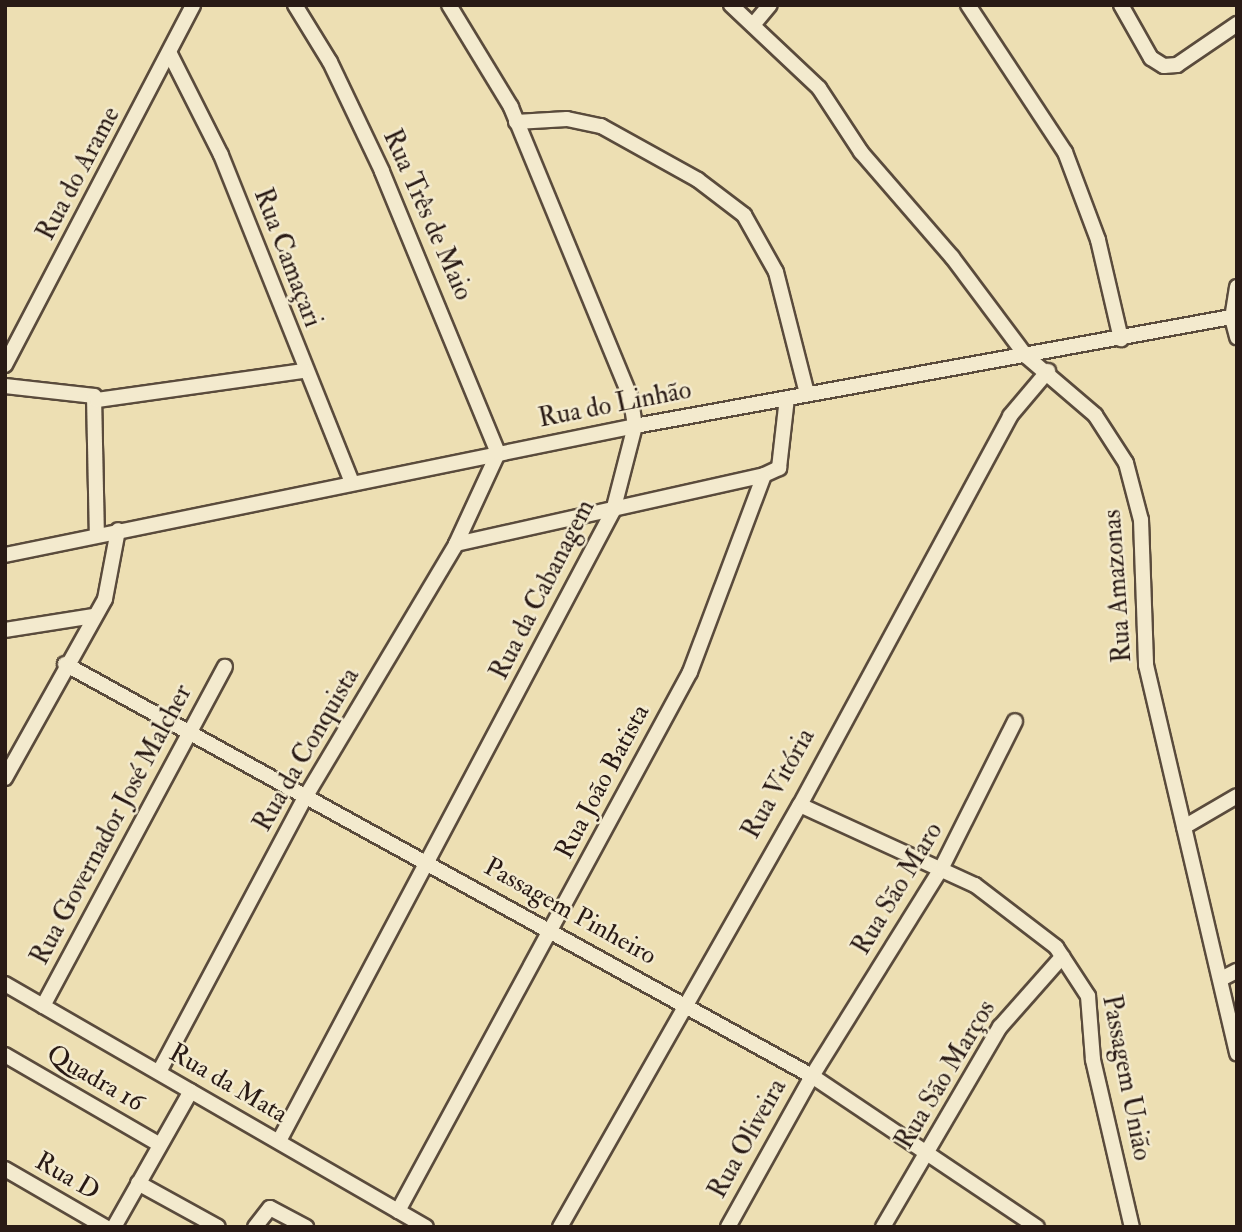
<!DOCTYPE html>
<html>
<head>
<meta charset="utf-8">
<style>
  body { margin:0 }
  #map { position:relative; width:1242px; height:1232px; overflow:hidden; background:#eddfb3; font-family:"IM FELL Double Pica",serif }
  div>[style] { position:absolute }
  .roads { filter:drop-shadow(2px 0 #5a4b3c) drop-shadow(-2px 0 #5a4b3c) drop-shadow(0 2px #5a4b3c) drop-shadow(0 -2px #5a4b3c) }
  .street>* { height:14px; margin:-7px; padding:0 7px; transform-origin:7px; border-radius:7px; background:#f3eace }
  span { translate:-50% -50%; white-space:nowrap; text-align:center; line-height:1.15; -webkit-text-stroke:5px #f3eace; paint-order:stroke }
  .street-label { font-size:26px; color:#291a15 }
  .frame { position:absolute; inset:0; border:7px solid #291a15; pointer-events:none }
</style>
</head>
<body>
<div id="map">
  <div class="roads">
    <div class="street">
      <i style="left:731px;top:5px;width:121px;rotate:43.3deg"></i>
      <i style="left:819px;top:88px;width:77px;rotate:56.7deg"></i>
      <i style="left:861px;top:152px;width:139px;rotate:49.1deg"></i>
      <i style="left:952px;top:257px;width:124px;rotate:53.2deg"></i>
      <i style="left:1026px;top:356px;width:91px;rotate:40.5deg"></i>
      <i style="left:1095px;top:415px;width:57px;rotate:57.1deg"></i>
      <i style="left:1126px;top:463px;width:59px;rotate:75.3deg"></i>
      <i style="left:1141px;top:520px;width:145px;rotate:88deg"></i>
      <i style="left:1146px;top:665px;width:399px;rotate:76.8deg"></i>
      <i style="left:968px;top:5px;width:176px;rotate:56.6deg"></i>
      <i style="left:1065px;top:152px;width:94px;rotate:69.4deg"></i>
      <i style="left:1098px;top:240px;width:102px;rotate:76.9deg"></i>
      <i style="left:1121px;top:5px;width:61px;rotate:60.5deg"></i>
      <i style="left:1151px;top:58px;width:15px;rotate:32deg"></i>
      <i style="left:1164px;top:66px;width:13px;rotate:-4deg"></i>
      <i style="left:1177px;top:65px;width:73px;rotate:-34.3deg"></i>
      <i style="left:753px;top:25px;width:26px;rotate:-50deg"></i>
      <i style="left:170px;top:54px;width:113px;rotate:63.2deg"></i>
      <i style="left:221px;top:155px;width:353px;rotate:68.2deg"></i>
      <i style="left:516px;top:122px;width:51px;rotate:-3.4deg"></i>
      <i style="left:567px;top:119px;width:35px;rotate:12deg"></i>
      <i style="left:601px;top:126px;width:111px;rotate:29.1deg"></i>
      <i style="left:698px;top:180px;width:58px;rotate:37.3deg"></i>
      <i style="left:744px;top:215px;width:65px;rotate:60.7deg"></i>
      <i style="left:776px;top:272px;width:126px;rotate:75.7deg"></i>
      <i style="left:1237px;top:287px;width:31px;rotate:99deg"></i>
      <i style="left:1232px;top:318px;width:20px;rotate:75deg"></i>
      <i style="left:5px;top:365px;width:406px;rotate:-62.4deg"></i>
      <i style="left:5px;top:386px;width:90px;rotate:6.4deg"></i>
      <i style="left:94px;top:396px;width:138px;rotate:88.8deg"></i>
      <i style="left:97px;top:400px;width:209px;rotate:-8deg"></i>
      <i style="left:456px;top:544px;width:316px;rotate:-12.6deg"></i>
      <i style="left:764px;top:475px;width:17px;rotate:-25deg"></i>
      <i style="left:779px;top:468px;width:70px;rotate:-83.5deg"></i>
      <i style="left:5px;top:555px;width:643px;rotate:-11.57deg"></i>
      <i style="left:635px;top:426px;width:612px;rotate:-10.36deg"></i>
      <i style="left:5px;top:630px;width:89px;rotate:-9deg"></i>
      <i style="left:65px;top:664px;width:853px;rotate:28.88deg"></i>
      <i style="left:812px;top:1076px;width:271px;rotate:33.9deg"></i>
      <i style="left:5px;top:778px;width:205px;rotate:-60.8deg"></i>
      <i style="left:105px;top:599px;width:70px;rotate:-79.3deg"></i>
      <i style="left:800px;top:805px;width:192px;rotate:24.6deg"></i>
      <i style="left:975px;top:885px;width:102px;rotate:37.4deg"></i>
      <i style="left:1056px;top:947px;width:59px;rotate:56.9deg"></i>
      <i style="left:1088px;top:996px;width:64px;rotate:85.5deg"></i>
      <i style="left:1093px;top:1060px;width:171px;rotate:76.9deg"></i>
      <i style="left:1184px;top:827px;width:61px;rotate:-30.3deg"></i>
      <i style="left:1221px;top:979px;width:18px;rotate:-27deg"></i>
      <i style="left:5px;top:984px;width:486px;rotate:30deg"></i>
      <i style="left:43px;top:1006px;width:385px;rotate:-61.8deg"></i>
      <i style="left:5px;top:1055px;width:179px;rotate:30.1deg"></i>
      <i style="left:159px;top:1072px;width:313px;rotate:-62deg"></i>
      <i style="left:306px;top:796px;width:293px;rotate:-59.2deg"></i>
      <i style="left:456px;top:544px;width:100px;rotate:-65.2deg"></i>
      <i style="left:498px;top:453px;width:305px;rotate:-112.4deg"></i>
      <i style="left:382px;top:171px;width:121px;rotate:-115.5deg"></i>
      <i style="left:330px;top:62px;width:67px;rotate:-121.6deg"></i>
      <i style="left:279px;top:1141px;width:713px;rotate:-62.07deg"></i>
      <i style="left:613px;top:511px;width:88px;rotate:-75.5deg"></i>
      <i style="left:635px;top:426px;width:30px;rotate:-99deg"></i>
      <i style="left:630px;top:396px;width:313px;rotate:-112.4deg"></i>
      <i style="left:511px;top:107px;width:119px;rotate:-121.3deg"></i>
      <i style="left:5px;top:1169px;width:116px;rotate:30.1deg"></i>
      <i style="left:138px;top:1183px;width:91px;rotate:28.8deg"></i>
      <i style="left:398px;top:1211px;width:613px;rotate:-61.55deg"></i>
      <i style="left:690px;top:672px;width:210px;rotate:-69.4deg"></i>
      <i style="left:114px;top:1227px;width:156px;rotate:-60.5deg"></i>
      <i style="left:255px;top:1227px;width:24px;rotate:-52deg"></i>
      <i style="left:270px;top:1208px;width:41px;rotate:27.8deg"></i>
      <i style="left:560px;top:1227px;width:485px;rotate:-60.4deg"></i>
      <i style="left:800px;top:805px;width:442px;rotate:-61.6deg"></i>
      <i style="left:1010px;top:416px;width:59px;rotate:-49.8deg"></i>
      <i style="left:728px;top:1227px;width:173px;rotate:-60.9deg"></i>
      <i style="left:812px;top:1076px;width:246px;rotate:-58.1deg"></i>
      <i style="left:942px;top:867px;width:163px;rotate:-63.4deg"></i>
      <i style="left:883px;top:1227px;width:232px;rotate:-59.7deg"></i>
      <i style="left:1000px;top:1027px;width:94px;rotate:-48.5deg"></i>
    </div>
  </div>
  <div class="street-label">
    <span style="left:79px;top:174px;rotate:-62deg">Rua do Arame</span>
    <span style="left:427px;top:215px;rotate:66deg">Rua Três de Maio</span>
    <span style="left:287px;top:258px;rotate:69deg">Rua Camaçari</span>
    <span style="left:615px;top:405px;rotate:-11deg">Rua do Linhão</span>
    <span style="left:1118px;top:586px;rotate:-94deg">Rua Amazonas</span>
    <span style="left:543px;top:590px;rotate:-63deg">Rua da Cabanagem</span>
    <span style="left:307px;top:750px;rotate:-60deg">Rua da Conquista</span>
    <span style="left:603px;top:782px;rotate:-62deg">Rua João Batista</span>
    <span style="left:779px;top:784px;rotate:-61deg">Rua Vitória</span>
    <span style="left:112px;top:825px;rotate:-62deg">Rua Governador José Malcher</span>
    <span style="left:898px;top:889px;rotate:-59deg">Rua São Maro</span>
    <span style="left:570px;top:912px;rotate:29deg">Passagem Pinheiro</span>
    <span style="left:946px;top:1075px;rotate:-59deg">Rua São Marços</span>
    <span style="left:1126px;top:1078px;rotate:79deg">Passagem União</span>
    <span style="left:95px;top:1079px;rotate:30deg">Quadra 16</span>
    <span style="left:228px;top:1084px;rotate:30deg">Rua da Mata</span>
    <span style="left:748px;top:1139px;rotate:-61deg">Rua Oliveira</span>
    <span style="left:67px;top:1177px;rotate:30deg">Rua D</span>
  </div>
  <div class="frame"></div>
</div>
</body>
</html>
